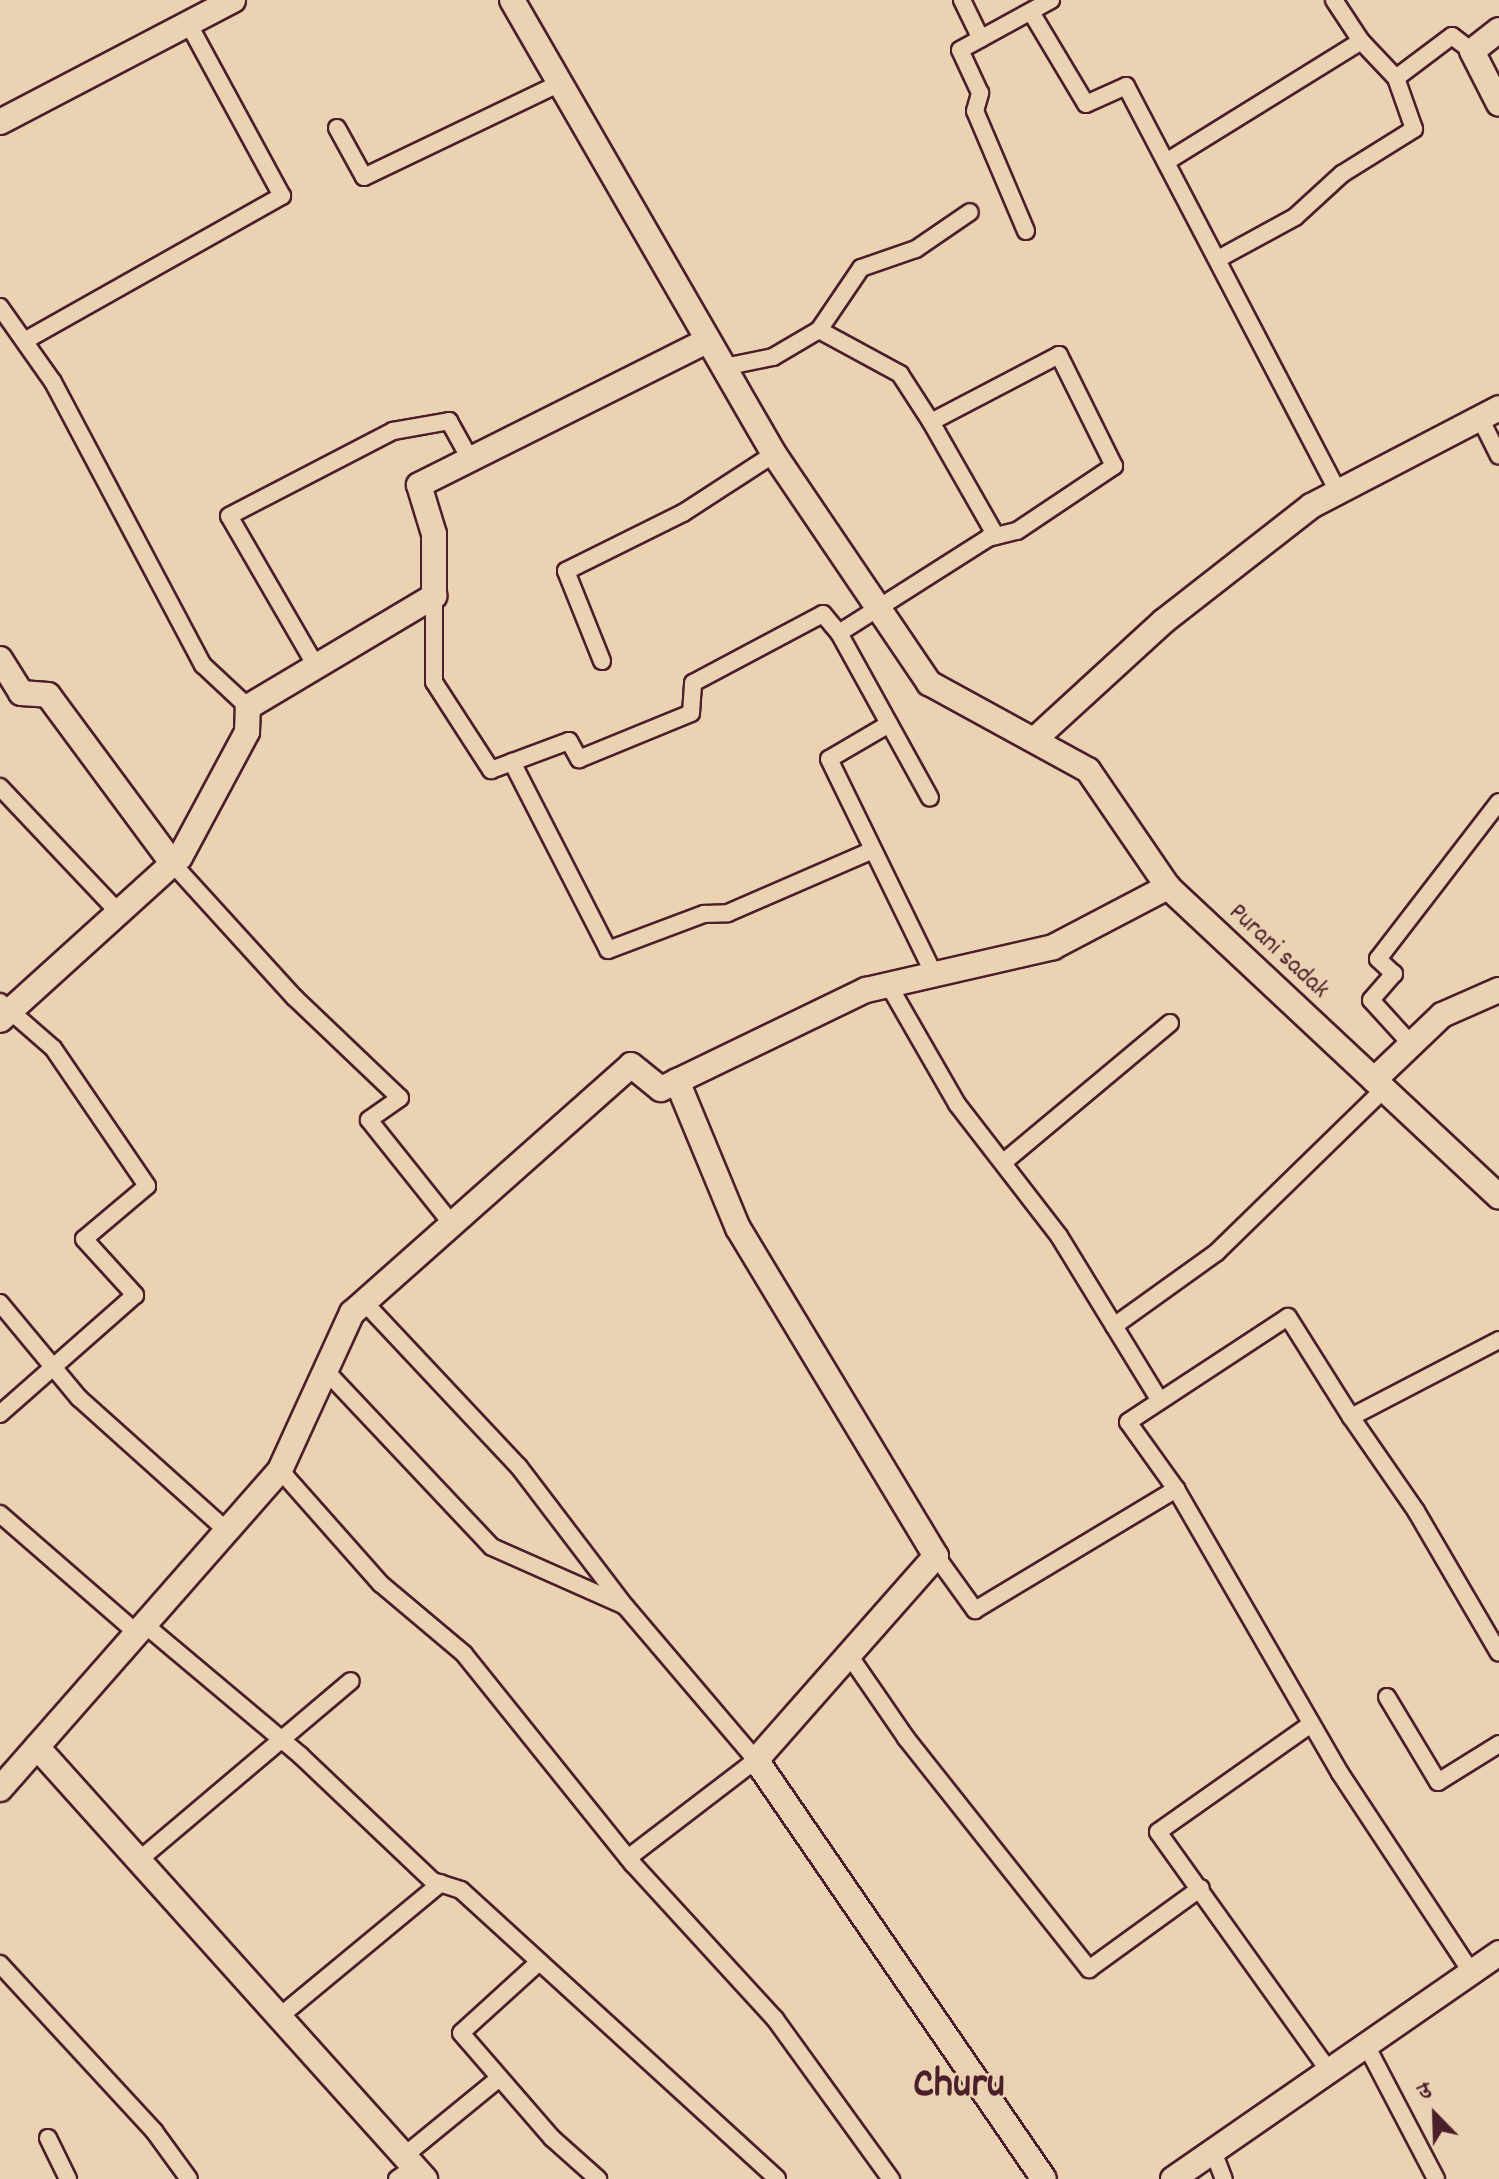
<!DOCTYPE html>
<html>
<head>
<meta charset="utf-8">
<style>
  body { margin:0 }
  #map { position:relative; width:1499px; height:2179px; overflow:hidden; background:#ead2b2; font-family:Dekko,"Playpen Sans Deva",sans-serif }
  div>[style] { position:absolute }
  .roads { filter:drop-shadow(2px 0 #4a1f2b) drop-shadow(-2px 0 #4a1f2b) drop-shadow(0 2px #4a1f2b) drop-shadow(0 -2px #4a1f2b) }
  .street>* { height:16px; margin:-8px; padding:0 8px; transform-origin:8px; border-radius:8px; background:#ead2b2 }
  .secondary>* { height:24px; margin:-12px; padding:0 12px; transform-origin:12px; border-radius:12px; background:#ead2b2 }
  span { translate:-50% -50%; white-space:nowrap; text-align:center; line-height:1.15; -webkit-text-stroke:6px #ead2b2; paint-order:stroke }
  .street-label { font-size:26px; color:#4a1f2b }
  .town-label { font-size:42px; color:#4a1f2b; font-weight:700 }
  .north { position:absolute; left:1395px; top:2075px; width:80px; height:80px; -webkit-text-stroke:6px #ead2b2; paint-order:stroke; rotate:337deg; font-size:22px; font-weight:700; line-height:32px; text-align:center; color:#4a1f2b }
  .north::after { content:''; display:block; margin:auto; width:28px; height:36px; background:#4a1f2b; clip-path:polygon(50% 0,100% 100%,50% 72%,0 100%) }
</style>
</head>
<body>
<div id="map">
  <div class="roads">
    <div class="street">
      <i style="left:962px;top:0;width:43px;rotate:64deg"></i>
      <i style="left:1334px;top:0;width:49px;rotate:56.6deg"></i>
      <i style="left:1031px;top:12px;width:107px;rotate:59.1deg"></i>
      <i style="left:1086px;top:104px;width:44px;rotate:-24.2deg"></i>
      <i style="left:1126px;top:86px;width:455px;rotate:62.4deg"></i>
      <i style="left:337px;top:128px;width:56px;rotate:61.1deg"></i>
      <i style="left:364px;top:177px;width:217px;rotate:-25.6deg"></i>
      <i style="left:1166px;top:162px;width:229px;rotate:-31.8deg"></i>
      <i style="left:1361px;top:41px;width:51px;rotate:46.6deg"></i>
      <i style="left:1396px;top:78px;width:70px;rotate:-36.9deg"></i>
      <i style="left:1452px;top:36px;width:25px;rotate:37deg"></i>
      <i style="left:1026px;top:231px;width:130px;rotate:-113deg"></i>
      <i style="left:975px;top:111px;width:19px;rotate:-74deg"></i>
      <i style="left:980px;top:93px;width:47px;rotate:-114.9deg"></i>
      <i style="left:960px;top:50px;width:104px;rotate:-28.8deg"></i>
      <i style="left:1218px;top:259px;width:88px;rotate:-28.6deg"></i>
      <i style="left:1295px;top:217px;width:64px;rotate:-42.5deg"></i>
      <i style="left:1342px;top:174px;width:85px;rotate:-32deg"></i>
      <i style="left:1414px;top:129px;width:54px;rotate:-109.4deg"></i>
      <i style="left:0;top:307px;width:92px;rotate:54.8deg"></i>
      <i style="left:53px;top:382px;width:320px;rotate:62.1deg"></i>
      <i style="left:203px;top:665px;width:62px;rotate:43deg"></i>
      <i style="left:26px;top:340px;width:294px;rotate:-29.4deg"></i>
      <i style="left:282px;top:196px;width:197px;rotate:-118.5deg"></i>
      <i style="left:724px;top:367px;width:50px;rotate:-11.5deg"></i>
      <i style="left:773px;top:357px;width:53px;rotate:-30.4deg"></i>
      <i style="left:819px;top:330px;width:75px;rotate:-55.9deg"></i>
      <i style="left:861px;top:268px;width:58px;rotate:-19.1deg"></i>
      <i style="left:916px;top:249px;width:65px;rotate:-34.4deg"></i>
      <i style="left:1480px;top:418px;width:42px;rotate:63.4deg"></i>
      <i style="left:931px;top:422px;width:131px;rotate:60.3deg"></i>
      <i style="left:434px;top:596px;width:86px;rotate:90deg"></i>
      <i style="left:434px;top:682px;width:105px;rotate:57.1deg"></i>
      <i style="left:491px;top:770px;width:83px;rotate:-20.4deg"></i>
      <i style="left:569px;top:741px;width:21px;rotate:61deg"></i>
      <i style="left:579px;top:759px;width:121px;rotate:-22.3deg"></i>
      <i style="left:691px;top:713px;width:30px;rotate:-86deg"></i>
      <i style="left:693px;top:683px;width:147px;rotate:-28deg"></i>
      <i style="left:823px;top:614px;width:25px;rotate:50deg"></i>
      <i style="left:839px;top:633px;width:177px;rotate:-32.5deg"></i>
      <i style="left:988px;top:538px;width:30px;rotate:-14deg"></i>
      <i style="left:1017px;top:531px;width:117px;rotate:-33.8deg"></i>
      <i style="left:1114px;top:466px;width:124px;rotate:-116.4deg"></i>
      <i style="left:1059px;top:355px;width:144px;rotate:152.4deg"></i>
      <i style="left:931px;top:422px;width:57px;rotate:-122.9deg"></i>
      <i style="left:900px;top:374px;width:92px;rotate:-151.5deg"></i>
      <i style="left:839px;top:633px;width:188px;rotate:61.1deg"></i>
      <i style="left:602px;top:661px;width:97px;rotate:-111.8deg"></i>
      <i style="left:566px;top:571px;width:131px;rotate:-26.4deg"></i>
      <i style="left:683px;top:513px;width:108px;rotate:-33deg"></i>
      <i style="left:316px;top:666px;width:173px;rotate:-120.1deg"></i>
      <i style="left:229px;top:516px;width:185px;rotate:-27.4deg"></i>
      <i style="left:393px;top:431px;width:57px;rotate:-10.1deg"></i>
      <i style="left:449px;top:421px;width:43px;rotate:61.1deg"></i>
      <i style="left:889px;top:724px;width:69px;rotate:149.7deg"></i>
      <i style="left:829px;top:759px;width:239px;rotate:64deg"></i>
      <i style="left:512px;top:762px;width:211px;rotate:62.9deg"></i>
      <i style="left:608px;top:950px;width:103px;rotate:-20.6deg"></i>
      <i style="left:704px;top:914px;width:24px;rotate:-2deg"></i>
      <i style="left:728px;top:913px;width:158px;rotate:-23.5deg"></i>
      <i style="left:0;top:787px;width:173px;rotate:46.6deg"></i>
      <i style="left:173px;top:864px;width:180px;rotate:47.7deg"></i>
      <i style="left:294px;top:997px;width:146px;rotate:43.6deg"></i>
      <i style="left:400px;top:1098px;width:38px;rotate:145deg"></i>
      <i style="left:369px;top:1120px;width:133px;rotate:51.4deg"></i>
      <i style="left:888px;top:984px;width:138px;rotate:60.1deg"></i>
      <i style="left:957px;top:1104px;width:167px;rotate:52.3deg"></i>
      <i style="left:1059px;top:1236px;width:193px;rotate:58.5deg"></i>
      <i style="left:0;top:1002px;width:70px;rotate:41deg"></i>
      <i style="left:53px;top:1048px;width:167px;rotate:55.7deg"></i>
      <i style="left:147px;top:1186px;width:82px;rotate:139.9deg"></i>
      <i style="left:84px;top:1239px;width:76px;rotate:47.7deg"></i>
      <i style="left:135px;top:1295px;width:180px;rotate:138.6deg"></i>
      <i style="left:1410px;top:1043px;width:58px;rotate:-132.2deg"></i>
      <i style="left:1371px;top:1000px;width:35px;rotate:-49deg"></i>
      <i style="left:1394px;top:974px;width:22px;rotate:-137deg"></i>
      <i style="left:1378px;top:959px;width:198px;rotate:-52.4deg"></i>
      <i style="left:1005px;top:1161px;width:215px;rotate:-39.9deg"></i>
      <i style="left:364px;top:1302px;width:226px;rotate:46.8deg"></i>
      <i style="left:519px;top:1467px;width:175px;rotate:52.7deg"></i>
      <i style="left:625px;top:1606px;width:202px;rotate:49.6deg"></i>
      <i style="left:756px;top:1760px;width:161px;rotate:142.6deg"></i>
      <i style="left:0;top:1303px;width:124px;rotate:50.3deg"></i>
      <i style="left:79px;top:1398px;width:199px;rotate:41.9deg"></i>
      <i style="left:1114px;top:1326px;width:127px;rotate:-35.7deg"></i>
      <i style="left:1217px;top:1252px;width:233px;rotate:-44.3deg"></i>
      <i style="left:1499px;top:1340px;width:167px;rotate:152.5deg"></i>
      <i style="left:1351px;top:1417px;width:114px;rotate:55.3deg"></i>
      <i style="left:1416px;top:1511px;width:164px;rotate:59.7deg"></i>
      <i style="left:325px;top:1370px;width:243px;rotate:46.7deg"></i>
      <i style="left:492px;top:1547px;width:143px;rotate:23.9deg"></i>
      <i style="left:280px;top:1470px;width:152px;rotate:48.5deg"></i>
      <i style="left:381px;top:1584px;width:109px;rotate:40.1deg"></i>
      <i style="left:464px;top:1654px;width:270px;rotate:51.2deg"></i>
      <i style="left:633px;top:1864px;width:210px;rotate:47.5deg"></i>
      <i style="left:775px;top:2019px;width:198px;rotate:54.1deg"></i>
      <i style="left:1176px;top:1489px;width:82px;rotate:-125.6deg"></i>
      <i style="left:1128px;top:1422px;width:191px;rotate:-33.3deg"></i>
      <i style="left:1288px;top:1317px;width:118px;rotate:57.8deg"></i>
      <i style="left:0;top:1514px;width:181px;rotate:41deg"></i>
      <i style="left:936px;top:1556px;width:67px;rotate:54.2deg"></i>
      <i style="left:975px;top:1610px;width:235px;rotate:-31deg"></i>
      <i style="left:1176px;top:1489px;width:328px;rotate:60deg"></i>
      <i style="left:1340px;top:1773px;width:238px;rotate:56.6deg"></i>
      <i style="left:144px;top:1624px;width:204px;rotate:40deg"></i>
      <i style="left:300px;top:1755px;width:183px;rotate:43.5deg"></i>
      <i style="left:433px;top:1881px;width:29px;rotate:18deg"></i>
      <i style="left:461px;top:1890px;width:428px;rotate:42.4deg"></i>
      <i style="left:849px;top:1655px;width:101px;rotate:55.5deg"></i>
      <i style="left:906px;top:1738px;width:295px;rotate:51.6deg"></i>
      <i style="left:1089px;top:1969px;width:138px;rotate:-35.9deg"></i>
      <i style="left:1387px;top:1697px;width:99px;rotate:59deg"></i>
      <i style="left:1438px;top:1782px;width:72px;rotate:-31.9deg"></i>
      <i style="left:1311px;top:1724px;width:187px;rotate:144.8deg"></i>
      <i style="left:1158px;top:1832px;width:294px;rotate:54.4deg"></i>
      <i style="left:139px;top:1860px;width:277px;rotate:-40.2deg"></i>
      <i style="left:539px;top:1962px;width:105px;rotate:137.7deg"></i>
      <i style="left:461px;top:2033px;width:139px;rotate:49.1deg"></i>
      <i style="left:552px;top:2138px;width:62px;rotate:41.7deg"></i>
      <i style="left:0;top:1964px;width:227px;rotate:47.3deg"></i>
      <i style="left:154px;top:2131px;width:59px;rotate:53.9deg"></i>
      <i style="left:279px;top:2017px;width:210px;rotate:-39.6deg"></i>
      <i style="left:1366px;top:2045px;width:151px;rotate:62.4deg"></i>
      <i style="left:48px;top:2138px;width:46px;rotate:64deg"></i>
      <i style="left:1213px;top:2151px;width:30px;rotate:69deg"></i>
      <i style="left:404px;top:2156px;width:122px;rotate:-39.3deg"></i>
      <i style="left:397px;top:2179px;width:21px;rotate:-35deg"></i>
    </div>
    <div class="secondary">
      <i style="left:512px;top:0;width:524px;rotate:60.01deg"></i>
      <i style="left:774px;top:454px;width:277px;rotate:55.9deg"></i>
      <i style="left:929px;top:683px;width:181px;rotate:28.7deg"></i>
      <i style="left:1088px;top:770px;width:142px;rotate:55.6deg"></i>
      <i style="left:1168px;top:887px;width:453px;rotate:43.1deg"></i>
      <i style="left:1499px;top:30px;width:34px;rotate:142deg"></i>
      <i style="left:1472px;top:51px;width:59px;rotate:63deg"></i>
      <i style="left:0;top:122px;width:263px;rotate:-27.6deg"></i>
      <i style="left:0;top:659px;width:40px;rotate:58deg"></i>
      <i style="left:21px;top:693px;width:27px;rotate:4deg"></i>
      <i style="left:48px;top:695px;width:210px;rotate:53.5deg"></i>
      <i style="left:1034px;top:740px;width:176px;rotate:-42.5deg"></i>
      <i style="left:1164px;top:621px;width:187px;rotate:-38deg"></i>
      <i style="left:1311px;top:506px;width:212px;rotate:-27.5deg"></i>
      <i style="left:0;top:1020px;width:243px;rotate:-42.2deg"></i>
      <i style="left:180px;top:857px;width:142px;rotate:-61.8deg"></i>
      <i style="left:247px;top:732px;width:25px;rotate:-88deg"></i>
      <i style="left:248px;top:707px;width:217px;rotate:-30.8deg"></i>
      <i style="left:434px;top:596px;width:62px;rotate:-90deg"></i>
      <i style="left:434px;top:534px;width:51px;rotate:-107deg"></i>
      <i style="left:419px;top:485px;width:323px;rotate:-26.6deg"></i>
      <i style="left:1374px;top:1080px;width:94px;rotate:-43.7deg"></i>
      <i style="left:1442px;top:1015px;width:62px;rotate:-23.7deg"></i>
      <i style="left:677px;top:1081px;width:159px;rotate:67.5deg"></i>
      <i style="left:738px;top:1228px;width:383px;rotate:58.9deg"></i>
      <i style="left:936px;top:1556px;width:272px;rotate:131.4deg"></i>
      <i style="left:756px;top:1760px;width:508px;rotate:55.5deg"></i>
      <i style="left:37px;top:1747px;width:581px;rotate:48.07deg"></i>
      <i style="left:0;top:1789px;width:424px;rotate:-48.7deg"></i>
      <i style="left:280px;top:1470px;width:173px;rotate:-65.4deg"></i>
      <i style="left:352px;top:1313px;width:373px;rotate:-41.6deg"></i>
      <i style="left:631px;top:1065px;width:38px;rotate:39deg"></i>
      <i style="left:661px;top:1089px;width:228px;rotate:-25.8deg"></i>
      <i style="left:866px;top:990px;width:192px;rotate:-12.9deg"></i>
      <i style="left:1053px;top:947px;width:130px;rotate:-27.6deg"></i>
      <i style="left:1173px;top:2179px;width:397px;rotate:-34.7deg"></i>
    </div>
  </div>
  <div class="street-label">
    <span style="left:1278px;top:952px;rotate:43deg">Purani sadak</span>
  </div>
  <div class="town-label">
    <span style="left:959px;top:2087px">Churu</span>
  </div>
  <div class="north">उ</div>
</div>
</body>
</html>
